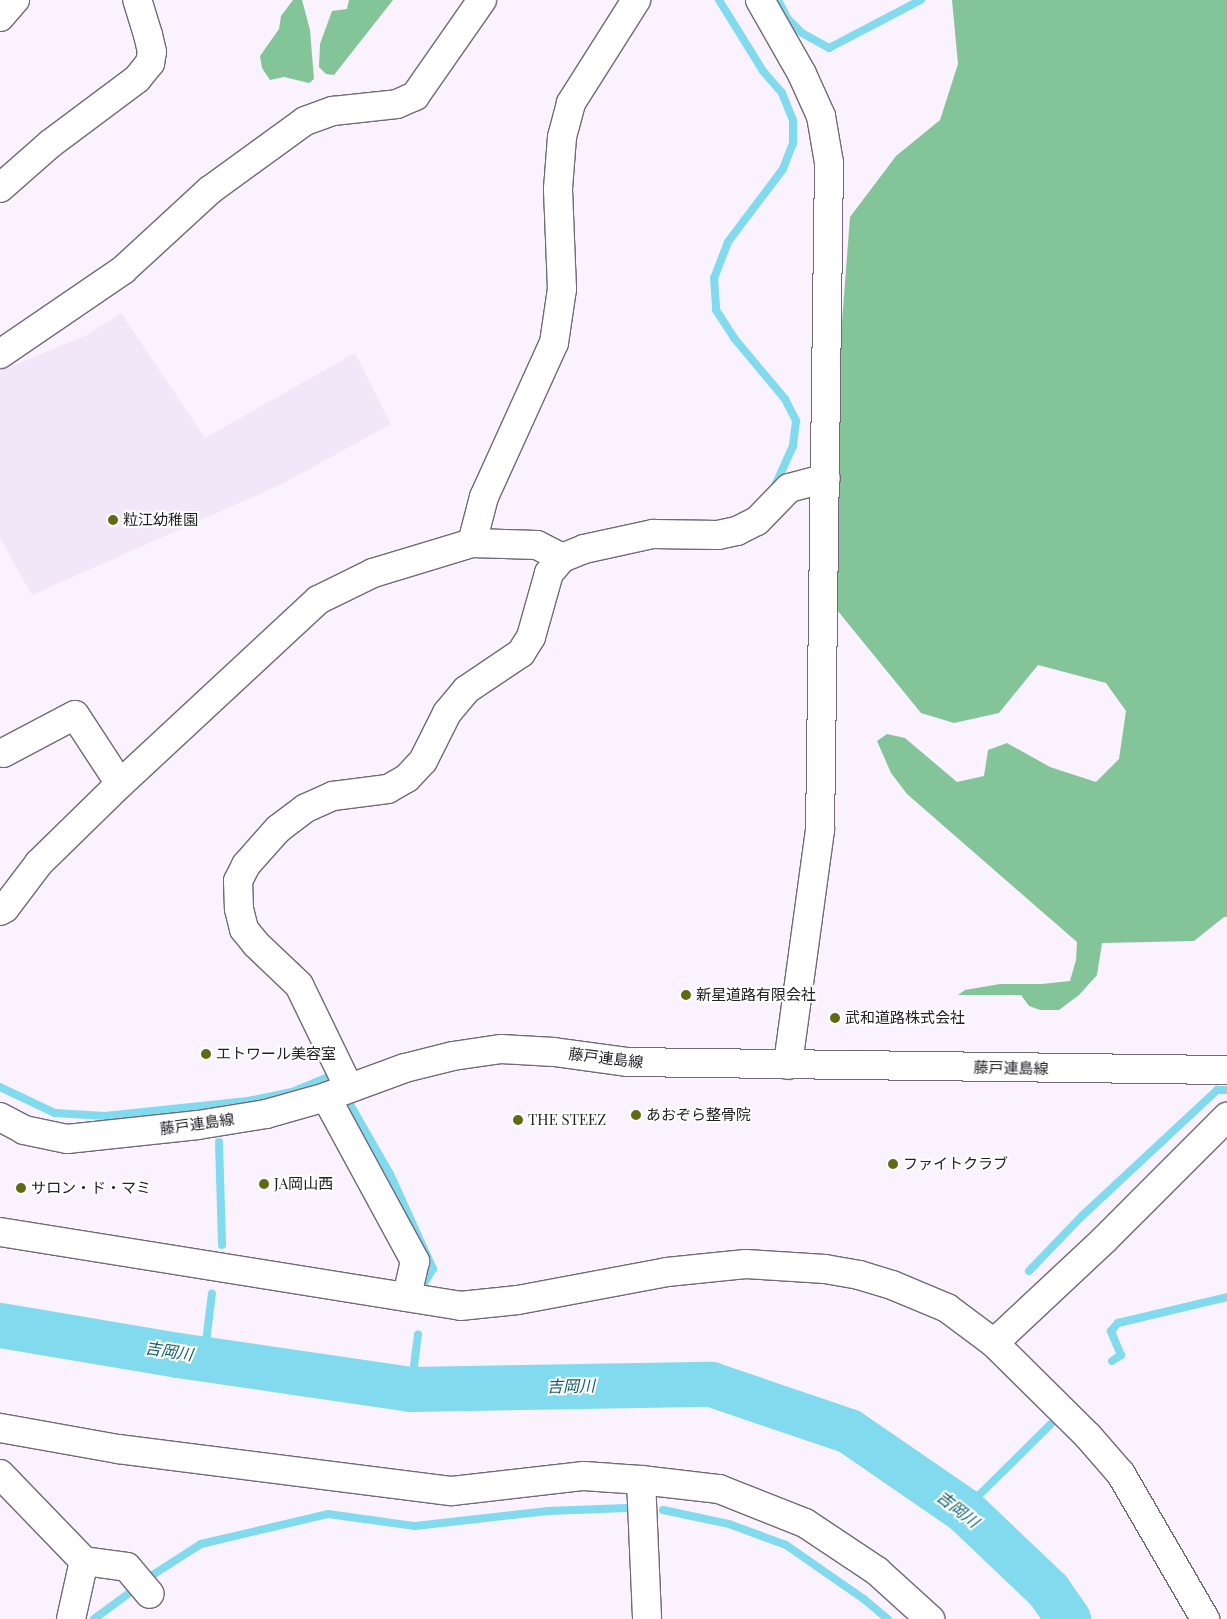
<!DOCTYPE html>
<html>
<head>
<meta charset="utf-8">
<style>
  body { margin:0 }
  #map { position:relative; width:1227px; height:1619px; overflow:hidden; background:#faf2ff; font-family:"Playfair Display","Noto Sans JP",serif }
  div>[style] { position:absolute }
  .built>* { inset:0; background:#f2e6f9 }
  .forest>* { inset:0; background:#84c499 }
  .stream>* { height:8px; margin:-4px; padding:0 4px; transform-origin:4px; border-radius:4px; background:#82daee }
  .river>* { height:45px; margin:-22.5px; padding:0 22.5px; transform-origin:22.5px; border-radius:22.5px; background:#82daee }
  .roads { filter:drop-shadow(1px 0 #716a75) drop-shadow(-1px 0 #716a75) drop-shadow(0 1px #716a75) drop-shadow(0 -1px #716a75) }
  .minor>* { height:28px; margin:-14px; padding:0 14px; transform-origin:14px; border-radius:14px; background:#fff }
  .tertiary>* { height:28px; margin:-14px; padding:0 14px; transform-origin:14px; border-radius:14px; background:#fff }
  .secondary>* { height:28px; margin:-14px; padding:0 14px; transform-origin:14px; border-radius:14px; background:#fff }
  .dots>* { width:14px; height:14px; translate:-50% -50%; box-sizing:border-box; border:2px solid #fff; border-radius:50% }
  span { translate:-50% -50%; white-space:nowrap; text-align:center; line-height:1.15; -webkit-text-stroke:4px #fff; paint-order:stroke }
  .poi-label { font-size:15px; color:#222024 }
  .left { translate:0 -50%; text-align:left }
  .street-label { font-size:15px; color:#222024 }
  .water-label { font-size:16px; color:#115c6a; font-style:italic }
</style>
</head>
<body>
<div id="map">
  <div class="built">
    <i style="clip-path:polygon(121px 313px,205px 438px,355px 353px,391px 424px,282px 484px,32px 595px,0 538px,0 371px,87px 335px)"></i>
  </div>
  <div class="forest">
    <i style="clip-path:polygon(293px 0,302px 0,310px 30px,314px 79px,309px 83px,284px 77px,270px 80px,262px 68px,260px 56px,279px 29px,281px 16px)"></i>
    <i style="clip-path:polygon(349px 0,393px 0,334px 75px,326px 74px,319px 67px,320px 44px,332px 11px,347px 9px)"></i>
    <i style="clip-path:polygon(952px 0,1227px 0,1227px 917px,1224px 917px,1194px 941px,1102px 943px,1097px 975px,1079px 995px,1059px 1010px,1040px 1010px,1029px 1006px,1021px 995px,958px 995px,965px 990px,1000px 984px,1042px 984px,1070px 981px,1076px 960px,1077px 942px,907px 794px,891px 773px,877px 741px,887px 734px,905px 738px,957px 782px,984px 776px,988px 750px,1007px 743px,1050px 767px,1096px 782px,1119px 759px,1126px 711px,1106px 683px,1038px 665px,999px 713px,954px 723px,921px 713px,837px 610px,839px 361px,850px 217px,896px 156px,940px 120px,958px 64px)"></i>
  </div>
  <div class="stream">
    <i style="left:719px;top:0;width:84px;rotate:58.2deg"></i>
    <i style="left:763px;top:71px;width:29px;rotate:49deg"></i>
    <i style="left:782px;top:93px;width:29px;rotate:68deg"></i>
    <i style="left:793px;top:120px;width:23px;rotate:90deg"></i>
    <i style="left:793px;top:143px;width:28px;rotate:111deg"></i>
    <i style="left:783px;top:169px;width:91px;rotate:127deg"></i>
    <i style="left:728px;top:242px;width:39px;rotate:111deg"></i>
    <i style="left:714px;top:278px;width:32px;rotate:86deg"></i>
    <i style="left:716px;top:310px;width:33px;rotate:57deg"></i>
    <i style="left:734px;top:338px;width:80px;rotate:50.1deg"></i>
    <i style="left:785px;top:399px;width:25px;rotate:63deg"></i>
    <i style="left:796px;top:421px;width:25px;rotate:97deg"></i>
    <i style="left:793px;top:446px;width:46px;rotate:114.3deg"></i>
    <i style="left:778px;top:0;width:20px;rotate:63deg"></i>
    <i style="left:787px;top:18px;width:21px;rotate:45deg"></i>
    <i style="left:802px;top:33px;width:31px;rotate:29deg"></i>
    <i style="left:829px;top:48px;width:104px;rotate:-27.6deg"></i>
    <i style="left:0;top:1087px;width:61px;rotate:25.3deg"></i>
    <i style="left:55px;top:1113px;width:50px;rotate:3.4deg"></i>
    <i style="left:105px;top:1116px;width:144px;rotate:-6deg"></i>
    <i style="left:248px;top:1101px;width:45px;rotate:-11.6deg"></i>
    <i style="left:292px;top:1092px;width:44px;rotate:-22.5deg"></i>
    <i style="left:333px;top:1075px;width:3px;rotate:-108deg"></i>
    <i style="left:351px;top:1106px;width:78px;rotate:60.2deg"></i>
    <i style="left:390px;top:1174px;width:104px;rotate:65.6deg"></i>
    <i style="left:433px;top:1269px;width:15px;rotate:122deg"></i>
    <i style="left:219px;top:1142px;width:103px;rotate:88.3deg"></i>
    <i style="left:1029px;top:1271px;width:76px;rotate:-46.1deg"></i>
    <i style="left:1082px;top:1216px;width:185px;rotate:-43deg"></i>
    <i style="left:1217px;top:1090px;width:10px"></i>
    <i style="left:204px;top:1359px;width:66px;rotate:-83.1deg"></i>
    <i style="left:1112px;top:1361px;width:11px;rotate:-34deg"></i>
    <i style="left:1121px;top:1355px;width:26px;rotate:-113deg"></i>
    <i style="left:1111px;top:1331px;width:11px;rotate:-49deg"></i>
    <i style="left:1118px;top:1323px;width:112px;rotate:-13.4deg"></i>
    <i style="left:411px;top:1389px;width:55px;rotate:-82.7deg"></i>
    <i style="left:663px;top:1510px;width:67px;rotate:12deg"></i>
    <i style="left:729px;top:1524px;width:61px;rotate:20.2deg"></i>
    <i style="left:786px;top:1545px;width:96px;rotate:34.8deg"></i>
    <i style="left:865px;top:1600px;width:30px;rotate:40deg"></i>
    <i style="left:964px;top:1510px;width:122px;rotate:-44.7deg"></i>
    <i style="left:151px;top:1576px;width:59px;rotate:-32.6deg"></i>
    <i style="left:201px;top:1544px;width:130px;rotate:-13.3deg"></i>
    <i style="left:328px;top:1514px;width:88px;rotate:7.9deg"></i>
    <i style="left:415px;top:1526px;width:134px;rotate:-6.4deg"></i>
    <i style="left:548px;top:1511px;width:79px;rotate:-2.2deg"></i>
    <i style="left:94px;top:1619px;width:47px;rotate:-36.4deg"></i>
  </div>
  <div class="river">
    <i style="left:0;top:1325px;width:181px;rotate:9.6deg"></i>
    <i style="left:178px;top:1355px;width:235px;rotate:8.3deg"></i>
    <i style="left:411px;top:1389px;width:300px;rotate:-1deg"></i>
    <i style="left:711px;top:1384px;width:146px;rotate:18.8deg"></i>
    <i style="left:849px;top:1431px;width:140px;rotate:34.5deg"></i>
    <i style="left:964px;top:1510px;width:116px;rotate:43.6deg"></i>
    <i style="left:1048px;top:1590px;width:35px;rotate:55deg"></i>
  </div>
  <div class="roads">
    <div class="minor">
      <i style="left:0;top:17px;width:23px;rotate:-49deg"></i>
      <i style="left:0;top:188px;width:67px;rotate:-41.3deg"></i>
      <i style="left:50px;top:144px;width:109px;rotate:-36.8deg"></i>
      <i style="left:137px;top:79px;width:21px;rotate:-51deg"></i>
      <i style="left:150px;top:63px;width:11px;rotate:-80deg"></i>
      <i style="left:152px;top:52px;width:17px;rotate:-103deg"></i>
      <i style="left:148px;top:35px;width:37px;rotate:-107deg"></i>
      <i style="left:0;top:354px;width:149px;rotate:-34.3deg"></i>
      <i style="left:123px;top:270px;width:118px;rotate:-42.6deg"></i>
      <i style="left:210px;top:190px;width:117px;rotate:-36deg"></i>
      <i style="left:305px;top:121px;width:30px;rotate:-20deg"></i>
      <i style="left:333px;top:111px;width:64px;rotate:-6.2deg"></i>
      <i style="left:397px;top:104px;width:20px;rotate:-24deg"></i>
      <i style="left:415px;top:96px;width:117px;rotate:-55.1deg"></i>
      <i style="left:472px;top:543px;width:48px;rotate:-75.4deg"></i>
      <i style="left:484px;top:497px;width:169px;rotate:-65.6deg"></i>
      <i style="left:554px;top:343px;width:55px;rotate:-81.6deg"></i>
      <i style="left:562px;top:289px;width:100px;rotate:-92.3deg"></i>
      <i style="left:558px;top:189px;width:52px;rotate:-85.6deg"></i>
      <i style="left:562px;top:137px;width:35px;rotate:-75deg"></i>
      <i style="left:571px;top:103px;width:122px;rotate:-57.7deg"></i>
      <i style="left:3px;top:753px;width:81px;rotate:-27.8deg"></i>
      <i style="left:75px;top:715px;width:82px;rotate:56.9deg"></i>
      <i style="left:0;top:911px;width:6px;rotate:-31deg"></i>
      <i style="left:5px;top:908px;width:56px;rotate:-52.9deg"></i>
      <i style="left:39px;top:863px;width:113px;rotate:-44.3deg"></i>
      <i style="left:120px;top:784px;width:270px;rotate:-42.9deg"></i>
      <i style="left:318px;top:600px;width:61px;rotate:-26.1deg"></i>
      <i style="left:373px;top:573px;width:103px;rotate:-16.9deg"></i>
      <i style="left:472px;top:543px;width:65px;rotate:1.8deg"></i>
      <i style="left:537px;top:545px;width:28px;rotate:27deg"></i>
      <i style="left:349px;top:1088px;width:114px;rotate:-115.9deg"></i>
      <i style="left:299px;top:985px;width:59px;rotate:-136.4deg"></i>
      <i style="left:256px;top:944px;width:19px;rotate:-129deg"></i>
      <i style="left:244px;top:929px;width:21px;rotate:-104deg"></i>
      <i style="left:239px;top:909px;width:28px;rotate:-92deg"></i>
      <i style="left:238px;top:881px;width:18px;rotate:-63deg"></i>
      <i style="left:246px;top:865px;width:48px;rotate:-48.4deg"></i>
      <i style="left:278px;top:829px;width:35px;rotate:-37deg"></i>
      <i style="left:306px;top:808px;width:30px;rotate:-24deg"></i>
      <i style="left:333px;top:796px;width:55px;rotate:-7.3deg"></i>
      <i style="left:388px;top:789px;width:22px;rotate:-30deg"></i>
      <i style="left:407px;top:778px;width:23px;rotate:-47deg"></i>
      <i style="left:423px;top:761px;width:54px;rotate:-63.4deg"></i>
      <i style="left:447px;top:713px;width:30px;rotate:-50deg"></i>
      <i style="left:466px;top:690px;width:66px;rotate:-33.9deg"></i>
      <i style="left:521px;top:653px;width:19px;rotate:-58deg"></i>
      <i style="left:531px;top:637px;width:66px;rotate:-74.3deg"></i>
      <i style="left:549px;top:573px;width:20px;rotate:-49deg"></i>
      <i style="left:562px;top:558px;width:24px;rotate:-22deg"></i>
      <i style="left:584px;top:549px;width:71px;rotate:-12.3deg"></i>
      <i style="left:653px;top:534px;width:65px;rotate:0.9deg"></i>
      <i style="left:718px;top:535px;width:19px;rotate:-12deg"></i>
      <i style="left:737px;top:531px;width:22px;rotate:-27deg"></i>
      <i style="left:757px;top:521px;width:46px;rotate:-45.9deg"></i>
      <i style="left:789px;top:488px;width:38px;rotate:-15deg"></i>
      <i style="left:326px;top:1097px;width:187px;rotate:61.5deg"></i>
      <i style="left:415px;top:1261px;width:37px;rotate:103deg"></i>
      <i style="left:0;top:1232px;width:466px;rotate:9.1deg"></i>
      <i style="left:460px;top:1306px;width:58px;rotate:-5.9deg"></i>
      <i style="left:518px;top:1300px;width:152px;rotate:-10.6deg"></i>
      <i style="left:667px;top:1272px;width:79px;rotate:-5.8deg"></i>
      <i style="left:746px;top:1264px;width:79px;rotate:3.6deg"></i>
      <i style="left:825px;top:1269px;width:35px;rotate:10deg"></i>
      <i style="left:859px;top:1275px;width:34px;rotate:17deg"></i>
      <i style="left:892px;top:1285px;width:60px;rotate:22.7deg"></i>
      <i style="left:947px;top:1308px;width:59px;rotate:36.7deg"></i>
      <i style="left:994px;top:1343px;width:132px;rotate:44.7deg"></i>
      <i style="left:1088px;top:1436px;width:50px;rotate:49deg"></i>
      <i style="left:1121px;top:1474px;width:168px;rotate:59.9deg"></i>
      <i style="left:994px;top:1343px;width:152px;rotate:-43.1deg"></i>
      <i style="left:1105px;top:1239px;width:173px;rotate:-45deg"></i>
      <i style="left:0;top:1428px;width:120px;rotate:10.1deg"></i>
      <i style="left:118px;top:1449px;width:337px;rotate:7.2deg"></i>
      <i style="left:452px;top:1491px;width:133px;rotate:-6.5deg"></i>
      <i style="left:584px;top:1476px;width:57px;rotate:4deg"></i>
      <i style="left:641px;top:1480px;width:79px;rotate:6.6deg"></i>
      <i style="left:719px;top:1489px;width:92px;rotate:21.6deg"></i>
      <i style="left:805px;top:1523px;width:87px;rotate:33.7deg"></i>
      <i style="left:877px;top:1571px;width:72px;rotate:42.2deg"></i>
      <i style="left:0;top:1474px;width:121px;rotate:46deg"></i>
      <i style="left:84px;top:1561px;width:43px;rotate:7.9deg"></i>
      <i style="left:127px;top:1567px;width:35px;rotate:50deg"></i>
      <i style="left:641px;top:1480px;width:139px;rotate:87.5deg"></i>
      <i style="left:71px;top:1619px;width:59px;rotate:-77.4deg"></i>
    </div>
    <div class="tertiary">
      <i style="left:760px;top:0;width:85px;rotate:60.4deg"></i>
      <i style="left:802px;top:74px;width:46px;rotate:65.7deg"></i>
      <i style="left:821px;top:116px;width:48px;rotate:80.3deg"></i>
      <i style="left:829px;top:163px;width:667px;rotate:90.77deg"></i>
      <i style="left:820px;top:830px;width:237px;rotate:97.8deg"></i>
    </div>
    <div class="secondary">
      <i style="left:0;top:1117px;width:27px;rotate:28deg"></i>
      <i style="left:24px;top:1130px;width:44px;rotate:11.8deg"></i>
      <i style="left:67px;top:1139px;width:132px;rotate:-6.1deg"></i>
      <i style="left:198px;top:1125px;width:69px;rotate:-9.2deg"></i>
      <i style="left:266px;top:1114px;width:62px;rotate:-15.8deg"></i>
      <i style="left:326px;top:1097px;width:84px;rotate:-20.2deg"></i>
      <i style="left:405px;top:1068px;width:49px;rotate:-14deg"></i>
      <i style="left:453px;top:1056px;width:49px;rotate:-8.3deg"></i>
      <i style="left:501px;top:1049px;width:53px;rotate:3.2deg"></i>
      <i style="left:554px;top:1052px;width:75px;rotate:7.7deg"></i>
      <i style="left:628px;top:1062px;width:599px;rotate:0.77deg"></i>
    </div>
  </div>
  <div class="dots">
    <i style="left:113px;top:520px;background:#5e6b14"></i>
    <i style="left:686px;top:995px;background:#5e6b14"></i>
    <i style="left:835px;top:1018px;background:#5e6b14"></i>
    <i style="left:206px;top:1054px;background:#5e6b14"></i>
    <i style="left:636px;top:1115px;background:#5e6b14"></i>
    <i style="left:518px;top:1120px;background:#5e6b14"></i>
    <i style="left:893px;top:1164px;background:#5e6b14"></i>
    <i style="left:264px;top:1184px;background:#5e6b14"></i>
    <i style="left:21px;top:1188px;background:#5e6b14"></i>
  </div>
  <div class="poi-label">
    <span class="left" style="left:123px;top:520px">粒江幼稚園</span>
    <span class="left" style="left:696px;top:995px">新星道路有限会社</span>
    <span class="left" style="left:845px;top:1018px">武和道路株式会社</span>
    <span class="left" style="left:216px;top:1054px">エトワール美容室</span>
    <span class="left" style="left:646px;top:1115px">あおぞら整骨院</span>
    <span class="left" style="left:528px;top:1120px">THE STEEZ</span>
    <span class="left" style="left:903px;top:1164px">ファイトクラブ</span>
    <span class="left" style="left:274px;top:1184px">JA岡山西</span>
    <span class="left" style="left:31px;top:1188px">サロン・ド・マミ</span>
  </div>
  <div class="street-label">
    <span style="left:606px;top:1058px;rotate:7deg">藤戸連島線</span>
    <span style="left:1011px;top:1068px;rotate:1deg">藤戸連島線</span>
    <span style="left:197px;top:1124px;rotate:-8deg">藤戸連島線</span>
  </div>
  <div class="water-label">
    <span style="left:169px;top:1351px;rotate:9deg">吉岡川</span>
    <span style="left:571px;top:1386px;rotate:-1deg">吉岡川</span>
    <span style="left:958px;top:1509px;rotate:38deg">吉岡川</span>
  </div>
</div>
</body>
</html>
